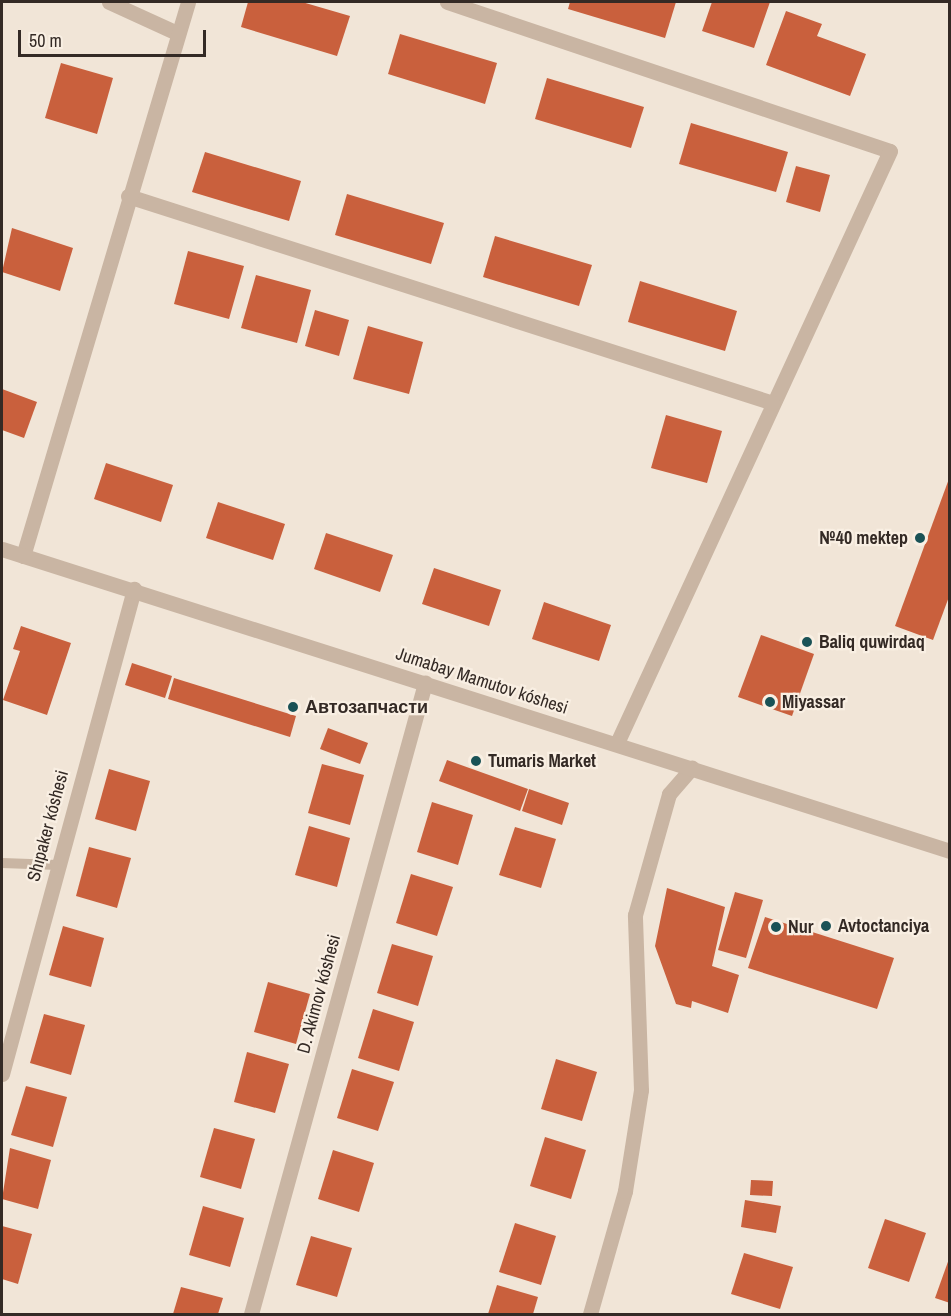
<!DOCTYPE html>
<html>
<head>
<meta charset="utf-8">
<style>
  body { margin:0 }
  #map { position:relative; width:951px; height:1316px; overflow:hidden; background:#f1e5d7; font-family:"Archivo Narrow",sans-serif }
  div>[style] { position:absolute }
  .building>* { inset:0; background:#c9603d }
  .service>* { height:10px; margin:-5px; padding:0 5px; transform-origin:5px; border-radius:5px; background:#c9b5a3 }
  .minor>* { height:15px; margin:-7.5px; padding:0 7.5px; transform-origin:7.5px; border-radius:7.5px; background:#c9b5a3 }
  .tertiary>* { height:15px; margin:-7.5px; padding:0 7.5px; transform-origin:7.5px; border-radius:7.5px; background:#c9b5a3 }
  .dots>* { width:16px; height:16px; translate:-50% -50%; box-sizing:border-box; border:3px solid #f9efe3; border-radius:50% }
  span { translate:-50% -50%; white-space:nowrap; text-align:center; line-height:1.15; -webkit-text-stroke:4.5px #f9efe3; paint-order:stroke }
  .poi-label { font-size:18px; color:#342a25; font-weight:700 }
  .right { translate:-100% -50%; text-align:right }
  .left { translate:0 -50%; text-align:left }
  .street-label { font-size:18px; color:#342a25 }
  .frame { position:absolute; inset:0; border:3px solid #342a25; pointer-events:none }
  .scale { position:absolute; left:18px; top:30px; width:188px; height:27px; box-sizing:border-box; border:3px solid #342a25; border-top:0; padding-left:8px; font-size:18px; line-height:21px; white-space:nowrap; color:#342a25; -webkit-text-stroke:4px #f9efe3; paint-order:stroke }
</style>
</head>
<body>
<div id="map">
  <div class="building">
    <i style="clip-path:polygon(248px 2px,302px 2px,350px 16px,337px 56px,241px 27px)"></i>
    <i style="clip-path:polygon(570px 2px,676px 2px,665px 38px,568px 9px)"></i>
    <i style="clip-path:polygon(712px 2px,770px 2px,754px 48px,702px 31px)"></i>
    <i style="clip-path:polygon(786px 11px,822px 24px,817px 36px,866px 54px,850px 96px,766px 65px)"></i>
    <i style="clip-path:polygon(400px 34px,497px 63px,485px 104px,388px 74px)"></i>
    <i style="clip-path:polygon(61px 63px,113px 78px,97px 134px,45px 118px)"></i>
    <i style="clip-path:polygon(547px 78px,644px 107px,631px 148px,535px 119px)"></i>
    <i style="clip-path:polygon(691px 123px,788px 152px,776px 192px,679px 164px)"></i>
    <i style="clip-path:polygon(205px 152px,301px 181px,289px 221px,192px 192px)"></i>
    <i style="clip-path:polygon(796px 166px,830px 175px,820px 212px,786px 202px)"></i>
    <i style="clip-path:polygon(347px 194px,444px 223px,431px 264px,335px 235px)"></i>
    <i style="clip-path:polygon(12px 228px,73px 248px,60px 291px,2px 272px)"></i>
    <i style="clip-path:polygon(495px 236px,592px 265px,579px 306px,483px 277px)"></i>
    <i style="clip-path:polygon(188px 251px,244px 266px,229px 319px,174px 304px)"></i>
    <i style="clip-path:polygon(256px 275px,311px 290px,297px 343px,241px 328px)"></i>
    <i style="clip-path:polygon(640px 281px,737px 311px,725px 351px,628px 322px)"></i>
    <i style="clip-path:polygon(315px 310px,349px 320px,339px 356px,305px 346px)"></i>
    <i style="clip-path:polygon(368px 326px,423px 342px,409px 394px,353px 379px)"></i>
    <i style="clip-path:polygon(2px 389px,37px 402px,24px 438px,2px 430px)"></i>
    <i style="clip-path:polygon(666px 415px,722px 431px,707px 483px,651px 468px)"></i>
    <i style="clip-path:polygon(106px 463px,173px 485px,161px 522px,94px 499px)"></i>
    <i style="clip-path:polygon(950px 476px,950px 594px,933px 640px,895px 626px)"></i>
    <i style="clip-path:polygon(218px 502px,285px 524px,273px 560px,206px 538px)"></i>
    <i style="clip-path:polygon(326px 533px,393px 555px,380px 592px,314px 569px)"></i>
    <i style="clip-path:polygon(434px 568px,501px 590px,489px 626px,422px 604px)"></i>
    <i style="clip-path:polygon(544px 602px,611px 625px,599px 661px,532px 639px)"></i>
    <i style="clip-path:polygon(21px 626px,71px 643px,47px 715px,3px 700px,20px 651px,13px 649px)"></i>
    <i style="clip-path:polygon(761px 635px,814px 654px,792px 716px,738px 697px)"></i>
    <i style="clip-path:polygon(132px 663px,172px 676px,165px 698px,125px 685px)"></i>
    <i style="clip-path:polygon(174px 678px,296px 716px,290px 737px,168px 699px)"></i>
    <i style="clip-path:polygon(328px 728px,368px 743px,360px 764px,320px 749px)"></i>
    <i style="clip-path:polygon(447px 760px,528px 789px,520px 811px,439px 781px)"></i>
    <i style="clip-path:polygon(322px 764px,364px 775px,350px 825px,308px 813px)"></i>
    <i style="clip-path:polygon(109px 769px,150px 781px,136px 831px,95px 819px)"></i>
    <i style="clip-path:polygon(529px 789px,569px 803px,562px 825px,522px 811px)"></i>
    <i style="clip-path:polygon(432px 802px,473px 815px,458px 865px,417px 852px)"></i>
    <i style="clip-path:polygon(309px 826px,350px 838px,337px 887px,295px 875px)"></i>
    <i style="clip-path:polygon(515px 827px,556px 839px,541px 888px,499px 875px)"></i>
    <i style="clip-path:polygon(89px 847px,131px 858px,117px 908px,76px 896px)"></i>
    <i style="clip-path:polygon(411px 874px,453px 887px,437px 936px,396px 923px)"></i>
    <i style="clip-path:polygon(667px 888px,725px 907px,712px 966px,739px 975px,728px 1013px,692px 1001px,691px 1008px,676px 1004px,655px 946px)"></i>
    <i style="clip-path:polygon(735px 892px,763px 900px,746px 958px,718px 950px)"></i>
    <i style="clip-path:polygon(765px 917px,894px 958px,877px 1009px,748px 968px)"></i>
    <i style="clip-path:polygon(63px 926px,104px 938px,91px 987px,49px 975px)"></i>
    <i style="clip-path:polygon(392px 944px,433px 956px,418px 1006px,377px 993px)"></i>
    <i style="clip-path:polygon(268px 982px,310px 994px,296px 1044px,254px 1032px)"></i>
    <i style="clip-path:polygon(373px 1009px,414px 1022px,399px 1071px,358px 1058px)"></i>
    <i style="clip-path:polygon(44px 1014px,85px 1025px,71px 1075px,30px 1063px)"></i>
    <i style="clip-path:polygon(247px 1052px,289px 1064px,275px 1113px,234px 1102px)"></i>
    <i style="clip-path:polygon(556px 1059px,597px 1072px,582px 1121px,541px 1109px)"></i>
    <i style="clip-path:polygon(352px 1069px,394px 1082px,378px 1131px,337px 1118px)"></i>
    <i style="clip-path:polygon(26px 1086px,67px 1097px,53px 1147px,11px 1135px)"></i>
    <i style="clip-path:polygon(214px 1128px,255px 1139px,241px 1189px,200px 1177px)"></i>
    <i style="clip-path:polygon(545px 1137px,586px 1150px,571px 1199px,530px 1186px)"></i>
    <i style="clip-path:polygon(10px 1148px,51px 1160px,38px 1209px,2px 1199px)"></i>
    <i style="clip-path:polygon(333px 1150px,374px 1163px,359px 1212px,318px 1199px)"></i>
    <i style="clip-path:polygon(751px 1180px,773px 1181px,772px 1196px,750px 1195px)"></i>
    <i style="clip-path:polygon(745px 1200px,781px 1206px,776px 1233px,741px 1227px)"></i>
    <i style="clip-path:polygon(203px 1206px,244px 1218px,230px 1267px,189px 1255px)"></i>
    <i style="clip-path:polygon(885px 1219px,926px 1233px,909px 1282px,868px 1268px)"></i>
    <i style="clip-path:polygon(515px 1223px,556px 1236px,541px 1285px,499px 1272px)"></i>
    <i style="clip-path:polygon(2px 1226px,32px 1234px,18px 1284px,2px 1279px)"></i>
    <i style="clip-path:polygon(311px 1236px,352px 1248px,337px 1297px,296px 1285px)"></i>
    <i style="clip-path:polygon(744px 1253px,793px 1267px,780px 1309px,731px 1294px)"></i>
    <i style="clip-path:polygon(950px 1256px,950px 1303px,935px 1298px)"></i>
    <i style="clip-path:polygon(497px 1285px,538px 1297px,533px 1314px,488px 1314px)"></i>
    <i style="clip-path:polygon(181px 1287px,223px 1298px,218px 1314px,173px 1314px)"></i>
  </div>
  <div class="service">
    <i style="left:2px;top:863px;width:56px;rotate:2deg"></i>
  </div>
  <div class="minor">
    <i style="left:109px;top:2px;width:75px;rotate:24.5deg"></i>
    <i style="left:447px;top:2px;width:467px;rotate:18.6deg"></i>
    <i style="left:890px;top:151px;width:652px;rotate:114.76deg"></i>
    <i style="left:128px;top:196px;width:677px;rotate:17.79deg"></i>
    <i style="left:23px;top:556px;width:578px;rotate:-73.41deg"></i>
    <i style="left:2px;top:1074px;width:503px;rotate:-74.77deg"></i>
    <i style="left:251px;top:1314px;width:655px;rotate:-74.58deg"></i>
    <i style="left:590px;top:1314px;width:128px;rotate:-74.1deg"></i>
    <i style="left:625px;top:1191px;width:102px;rotate:-81deg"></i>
    <i style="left:641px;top:1090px;width:175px;rotate:-92deg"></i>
    <i style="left:635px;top:915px;width:126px;rotate:-74.3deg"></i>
    <i style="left:669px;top:794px;width:35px;rotate:-49deg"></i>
  </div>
  <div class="tertiary">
    <i style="left:2px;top:549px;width:995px;rotate:17.67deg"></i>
  </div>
  <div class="dots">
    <i style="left:920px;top:538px;background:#1a5256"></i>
    <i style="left:807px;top:642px;background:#1a5256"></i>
    <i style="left:770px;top:702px;background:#1a5256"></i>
    <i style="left:293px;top:707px;background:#1a5256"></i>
    <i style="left:476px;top:761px;background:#1a5256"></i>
    <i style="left:826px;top:926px;background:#1a5256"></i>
    <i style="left:776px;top:927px;background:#1a5256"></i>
  </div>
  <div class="poi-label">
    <span class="right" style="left:908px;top:538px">№40 mektep</span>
    <span class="left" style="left:819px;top:642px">Baliq quwirdaq</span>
    <span class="left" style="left:782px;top:702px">Miyassar</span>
    <span class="left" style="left:305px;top:707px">Автозапчасти</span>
    <span class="left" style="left:488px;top:761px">Tumaris Market</span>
    <span class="left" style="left:838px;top:926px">Avtoctanciya</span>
    <span class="left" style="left:788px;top:927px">Nur</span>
  </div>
  <div class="street-label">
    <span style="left:482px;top:681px;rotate:18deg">Jumabay Mamutov kóshesi</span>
    <span style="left:48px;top:826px;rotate:-75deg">Shıpaker kóshesi</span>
    <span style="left:319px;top:994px;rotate:-75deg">D. Akimov kóshesi</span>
  </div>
  <div class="frame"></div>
  <div class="scale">50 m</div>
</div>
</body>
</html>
